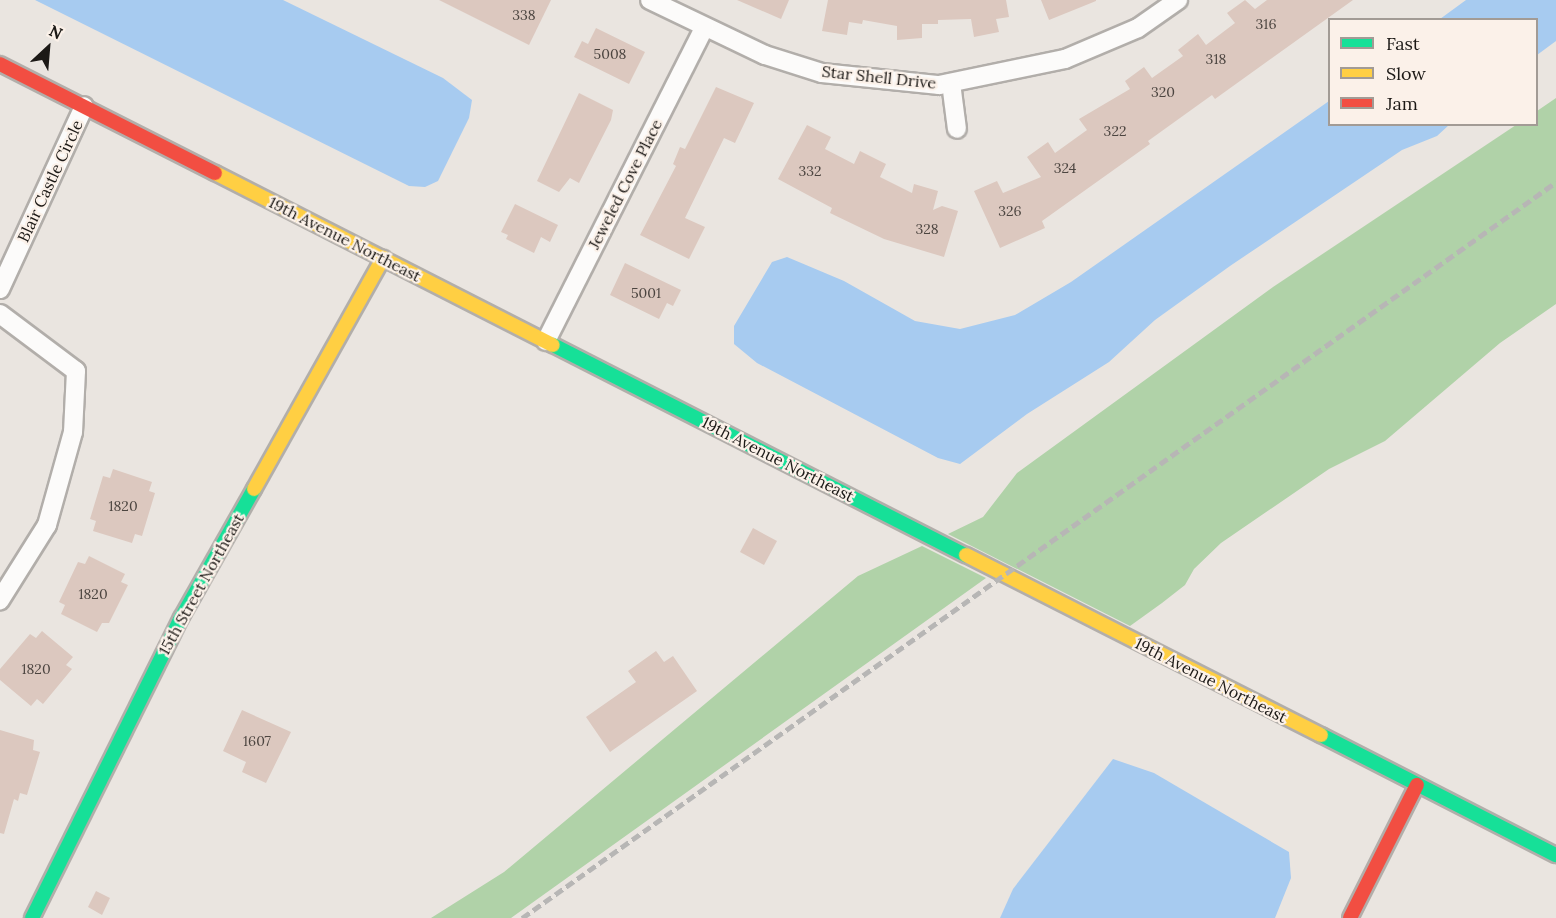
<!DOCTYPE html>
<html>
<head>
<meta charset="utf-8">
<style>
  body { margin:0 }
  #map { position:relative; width:1556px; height:918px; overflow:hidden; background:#eae5e0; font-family:Lora,serif }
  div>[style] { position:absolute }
  .forest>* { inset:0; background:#b0d2a8 }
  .water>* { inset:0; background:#a7cbf0 }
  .building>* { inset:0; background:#dcc8bf }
  .roads { filter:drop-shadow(2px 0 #b2aeaa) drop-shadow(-2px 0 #b2aeaa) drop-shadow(0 2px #b2aeaa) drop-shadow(0 -2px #b2aeaa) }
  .street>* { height:18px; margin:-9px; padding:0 9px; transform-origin:9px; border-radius:9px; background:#fcfbfa }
  .fast>* { height:14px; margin:-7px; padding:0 7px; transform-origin:7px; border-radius:7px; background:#16e098 }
  .slow>* { height:14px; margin:-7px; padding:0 7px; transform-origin:7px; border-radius:7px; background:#ffcf43 }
  .jam>* { height:14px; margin:-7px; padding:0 7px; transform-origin:7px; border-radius:7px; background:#f24e42 }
  .rail>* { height:4.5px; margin-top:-2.25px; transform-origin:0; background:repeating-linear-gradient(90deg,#b7b6b5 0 9px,transparent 0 13.5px) }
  span { translate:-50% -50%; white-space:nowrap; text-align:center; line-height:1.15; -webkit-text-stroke:4.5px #fbf1e9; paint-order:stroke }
  .number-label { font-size:14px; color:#4c4540 }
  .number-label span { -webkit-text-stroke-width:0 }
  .street-label { font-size:16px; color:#1c1916 }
  .legend { position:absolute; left:1328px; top:18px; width:210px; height:108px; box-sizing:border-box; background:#fbf1e9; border:2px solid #a29b95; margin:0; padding:8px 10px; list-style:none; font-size:18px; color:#1c1916 }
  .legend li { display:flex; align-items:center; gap:12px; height:30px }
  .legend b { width:30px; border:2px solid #a29b95 }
  .north { position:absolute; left:18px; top:18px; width:60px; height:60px; -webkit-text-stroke:4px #fbf1e9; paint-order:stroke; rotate:26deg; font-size:16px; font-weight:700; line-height:24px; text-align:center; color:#1c1916 }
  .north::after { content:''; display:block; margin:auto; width:21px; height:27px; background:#1c1916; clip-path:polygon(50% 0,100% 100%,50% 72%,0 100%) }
</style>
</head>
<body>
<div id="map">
  <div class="forest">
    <i style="clip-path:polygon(1556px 98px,1556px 304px,1500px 343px,1385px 441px,1329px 469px,1221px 543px,1194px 569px,1185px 585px,1162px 603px,1130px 626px,948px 534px,983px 517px,1017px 473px,1273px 287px,1516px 125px,1536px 124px,1537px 111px)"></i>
    <i style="clip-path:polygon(922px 546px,986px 578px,511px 918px,431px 918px,504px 872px,858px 576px)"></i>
  </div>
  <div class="water">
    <i style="clip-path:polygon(35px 0,283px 0,443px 78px,472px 100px,469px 118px,438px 181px,425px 187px,409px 186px)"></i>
    <i style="clip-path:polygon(1466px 0,1556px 0,1556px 41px,1537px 55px,1536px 20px,1440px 19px)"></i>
    <i style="clip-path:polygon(1329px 101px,1330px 124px,1449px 125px,1437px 136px,1402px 150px,1230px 266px,1155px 320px,1109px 362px,1027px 414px,960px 464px,938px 458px,757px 363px,734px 344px,734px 326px,772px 262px,787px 257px,844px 281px,915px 321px,960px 329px,1015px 315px,1071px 282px)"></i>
    <i style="clip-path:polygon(1113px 759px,1154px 773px,1289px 852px,1291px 878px,1275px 918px,1000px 918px,1013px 889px)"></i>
  </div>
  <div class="building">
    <i style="clip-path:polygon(439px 0,551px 0,529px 45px)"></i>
    <i style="clip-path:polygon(737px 0,789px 0,781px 19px)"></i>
    <i style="clip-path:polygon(828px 0,1006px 0,1009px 17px,996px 19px,999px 32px,974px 37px,971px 19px,938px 20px,938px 24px,922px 24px,922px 38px,897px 40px,897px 26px,863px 20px,862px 24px,849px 22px,847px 35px,822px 31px)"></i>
    <i style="clip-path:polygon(1041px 0,1096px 0,1096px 1px,1049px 20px)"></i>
    <i style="clip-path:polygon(1245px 0,1255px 9px,1267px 0,1353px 0,1215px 99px,1212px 95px,1148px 141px,1150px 144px,1042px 221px,1045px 228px,1000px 248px,974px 191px,997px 181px,1003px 193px,1041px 177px,1027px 157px,1048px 142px,1055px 153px,1087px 130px,1079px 119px,1130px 89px,1125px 81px,1144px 67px,1152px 78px,1183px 56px,1178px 50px,1198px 34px,1206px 45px,1235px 23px,1227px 13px)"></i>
    <i style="clip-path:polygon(596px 28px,645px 52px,629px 84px,574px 57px,582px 41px,588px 44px)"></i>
    <i style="clip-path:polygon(716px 87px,754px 103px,735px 143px,724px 138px,685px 218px,705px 227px,689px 259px,640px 235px,676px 166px,673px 164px,680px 147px,685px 149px)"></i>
    <i style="clip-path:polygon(579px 93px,613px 110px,611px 120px,579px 183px,570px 178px,559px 192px,537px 181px)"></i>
    <i style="clip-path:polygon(807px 125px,831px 137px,825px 149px,854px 164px,860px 151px,886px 164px,880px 177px,912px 193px,914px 184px,938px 191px,933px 210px,942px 206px,958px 211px,944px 257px,884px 239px,830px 213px,832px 208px,778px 179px)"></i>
    <i style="clip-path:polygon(515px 204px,558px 225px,550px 242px,541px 237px,534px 253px,506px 239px,508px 235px,501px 232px)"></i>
    <i style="clip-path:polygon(625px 263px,681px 290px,673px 306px,667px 303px,659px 319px,610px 295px)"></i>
    <i style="clip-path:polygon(113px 469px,152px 482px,149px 491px,155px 493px,142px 536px,135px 534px,132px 543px,93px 531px,96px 521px,90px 519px,103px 476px,110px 478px)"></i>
    <i style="clip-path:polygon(753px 528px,777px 541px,764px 565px,740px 552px)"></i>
    <i style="clip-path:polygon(89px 556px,125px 574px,121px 582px,128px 585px,109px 623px,102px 623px,97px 632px,61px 614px,65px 605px,59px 602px,78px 562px,85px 564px)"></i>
    <i style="clip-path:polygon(42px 631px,73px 657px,66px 665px,72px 669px,43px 704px,37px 699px,31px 706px,0 680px,0 669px,30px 634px,36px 638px)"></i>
    <i style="clip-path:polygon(656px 651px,664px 662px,673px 656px,697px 691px,610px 752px,586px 717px,636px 682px,628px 671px)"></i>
    <i style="clip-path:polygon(242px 710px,291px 732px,266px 783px,242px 772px,246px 762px,223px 751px)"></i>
    <i style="clip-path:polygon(0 730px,34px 740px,33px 750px,40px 752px,27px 795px,20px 793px,18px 801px,14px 799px,4px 834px,0 833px)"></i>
    <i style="clip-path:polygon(96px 891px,110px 898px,102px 915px,88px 907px)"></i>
  </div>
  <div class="roads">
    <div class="street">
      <i style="left:650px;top:0;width:127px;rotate:25.6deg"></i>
      <i style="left:765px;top:55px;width:60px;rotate:17.5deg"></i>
      <i style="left:822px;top:73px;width:118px;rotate:5.9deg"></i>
      <i style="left:939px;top:85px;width:129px;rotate:-11.7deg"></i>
      <i style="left:1065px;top:59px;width:79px;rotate:-23deg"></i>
      <i style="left:1138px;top:28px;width:49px;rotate:-35deg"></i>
      <i style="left:951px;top:83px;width:46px;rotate:82.6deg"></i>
      <i style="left:0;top:289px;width:201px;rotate:-65.3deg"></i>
      <i style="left:0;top:314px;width:95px;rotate:36.9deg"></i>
      <i style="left:76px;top:371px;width:61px;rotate:92.8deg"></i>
      <i style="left:73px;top:432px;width:97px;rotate:105.6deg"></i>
      <i style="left:47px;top:525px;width:89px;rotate:122.1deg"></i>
      <i style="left:546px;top:341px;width:351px;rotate:-63.2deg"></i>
    </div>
    <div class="fast">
      <i style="left:553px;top:345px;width:463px;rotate:27deg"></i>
      <i style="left:1321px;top:735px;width:264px;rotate:27.1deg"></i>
      <i style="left:32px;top:918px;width:335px;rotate:-63.6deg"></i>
      <i style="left:181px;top:618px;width:148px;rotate:-60.5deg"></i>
    </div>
    <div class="slow">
      <i style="left:215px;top:173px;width:379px;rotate:27deg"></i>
      <i style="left:254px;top:489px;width:265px;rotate:-60.8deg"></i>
      <i style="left:966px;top:555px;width:398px;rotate:26.9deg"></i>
    </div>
    <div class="jam">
      <i style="left:0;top:64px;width:241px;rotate:26.9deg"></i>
      <i style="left:1350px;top:918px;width:149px;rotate:-63.3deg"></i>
    </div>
  </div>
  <div class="rail">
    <i style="left:522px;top:918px;width:1269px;rotate:-35.44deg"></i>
  </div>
  <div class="number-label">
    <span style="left:524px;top:15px">338</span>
    <span style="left:1266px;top:24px">316</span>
    <span style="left:610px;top:54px">5008</span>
    <span style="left:1216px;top:59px">318</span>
    <span style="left:1163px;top:92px">320</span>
    <span style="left:1115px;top:131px">322</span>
    <span style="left:1065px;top:168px">324</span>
    <span style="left:810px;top:171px">332</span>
    <span style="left:1010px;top:211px">326</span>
    <span style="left:927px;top:229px">328</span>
    <span style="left:646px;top:293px">5001</span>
    <span style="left:123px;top:506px">1820</span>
    <span style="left:93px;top:594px">1820</span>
    <span style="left:36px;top:669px">1820</span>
    <span style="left:257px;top:741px">1607</span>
  </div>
  <div class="street-label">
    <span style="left:879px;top:77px;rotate:6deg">Star Shell Drive</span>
    <span style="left:50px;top:181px;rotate:-65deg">Blair Castle Circle</span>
    <span style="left:625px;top:184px;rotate:-63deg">Jeweled Cove Place</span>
    <span style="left:345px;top:239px;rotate:27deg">19th Avenue Northeast</span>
    <span style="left:778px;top:459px;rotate:27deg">19th Avenue Northeast</span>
    <span style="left:201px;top:584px;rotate:-61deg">15th Street Northeast</span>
    <span style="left:1211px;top:680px;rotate:27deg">19th Avenue Northeast</span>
  </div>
  <ul class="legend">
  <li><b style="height:8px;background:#16e098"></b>Fast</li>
  <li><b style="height:8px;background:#ffcf43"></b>Slow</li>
  <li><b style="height:8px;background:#f24e42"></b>Jam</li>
  </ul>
  <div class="north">N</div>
</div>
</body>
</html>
